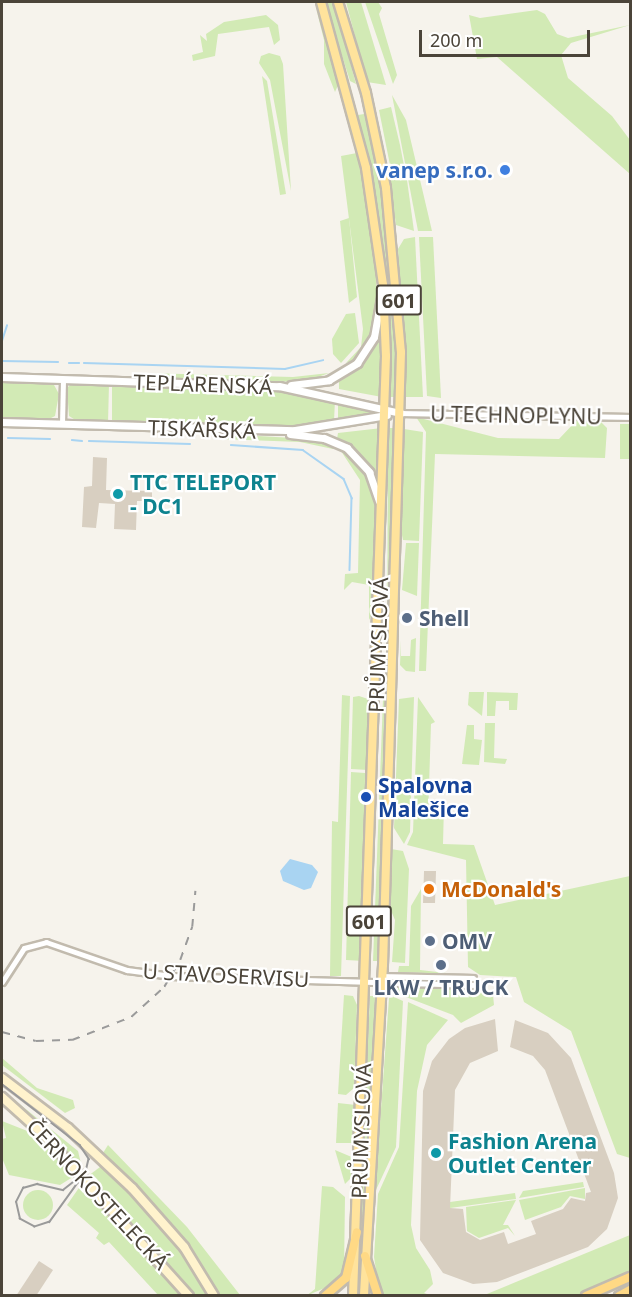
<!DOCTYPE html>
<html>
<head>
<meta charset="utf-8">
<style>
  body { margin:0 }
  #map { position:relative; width:632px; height:1297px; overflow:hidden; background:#f6f3ec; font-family:"Noto Sans",sans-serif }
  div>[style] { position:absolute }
  .green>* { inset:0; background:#d2eab5 }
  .round { border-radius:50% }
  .water>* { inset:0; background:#a9d4f2 }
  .stream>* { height:1.5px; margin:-0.75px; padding:0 0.75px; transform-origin:0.75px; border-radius:0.75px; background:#a9d4f2 }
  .building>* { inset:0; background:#d8cfc1 }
  .roads { filter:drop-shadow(2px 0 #c2bbae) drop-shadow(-2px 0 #c2bbae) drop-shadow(0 2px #c2bbae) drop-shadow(0 -2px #c2bbae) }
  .minor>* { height:5px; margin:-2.5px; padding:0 2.5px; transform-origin:2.5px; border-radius:2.5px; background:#fff }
  .tertiary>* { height:7px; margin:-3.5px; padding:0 3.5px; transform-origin:3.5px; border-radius:3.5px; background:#fff }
  .secondary>* { height:8px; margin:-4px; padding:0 4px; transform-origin:4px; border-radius:4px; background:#fff3cd }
  .primary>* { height:8px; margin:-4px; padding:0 4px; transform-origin:4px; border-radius:4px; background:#ffe39c }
  .trunk>* { height:8px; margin:-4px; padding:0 4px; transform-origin:4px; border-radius:4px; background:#ffd985 }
  .tram>* { height:1.5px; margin:-0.75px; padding:0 0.75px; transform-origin:0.75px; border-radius:0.75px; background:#9a9a9a }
  .rail>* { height:1.5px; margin-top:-0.75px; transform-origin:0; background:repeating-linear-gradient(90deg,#9a9a9a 0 8px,transparent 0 16px) }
  .dots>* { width:16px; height:16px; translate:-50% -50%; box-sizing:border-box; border:3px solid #fff; border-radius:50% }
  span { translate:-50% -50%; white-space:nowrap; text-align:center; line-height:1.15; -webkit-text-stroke:4.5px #fff; paint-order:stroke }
  .shield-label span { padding:2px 4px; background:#fff; border:2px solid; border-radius:4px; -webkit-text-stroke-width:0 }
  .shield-label { font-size:20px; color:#4b4439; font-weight:700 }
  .shop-label { font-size:21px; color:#366cbe; font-weight:700 }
  .right { translate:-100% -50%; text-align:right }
  .street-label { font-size:21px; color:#4b4439 }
  .culture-label { font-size:21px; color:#0d838f; font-weight:700 }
  .left { translate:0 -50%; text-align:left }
  .service-label { font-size:21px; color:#4e5e75; font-weight:700 }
  .transit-label { font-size:21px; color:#164399; font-weight:700 }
  .food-label { font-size:21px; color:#c56008; font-weight:700 }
  .frame { position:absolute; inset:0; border:3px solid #4b4439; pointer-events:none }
  .scale { position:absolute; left:419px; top:30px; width:171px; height:27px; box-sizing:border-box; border:3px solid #4b4439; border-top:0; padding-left:8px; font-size:18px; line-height:21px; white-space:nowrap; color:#4b4439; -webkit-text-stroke:4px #fff; paint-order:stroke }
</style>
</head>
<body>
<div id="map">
  <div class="green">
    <i style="clip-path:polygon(325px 2px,334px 2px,356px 84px,350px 81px)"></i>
    <i style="clip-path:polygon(346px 2px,361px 2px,386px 85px,367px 82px)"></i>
    <i style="clip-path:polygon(365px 2px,378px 2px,382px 8px,379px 14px,397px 75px,393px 84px)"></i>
    <i style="clip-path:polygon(316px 8px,339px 83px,335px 92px,324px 64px,324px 40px)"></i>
    <i style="clip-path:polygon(537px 10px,545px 14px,557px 34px,568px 38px,630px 25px,571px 43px,561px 55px,568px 78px,612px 116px,630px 140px,630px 174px,497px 57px,477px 59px,469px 15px,480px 18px)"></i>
    <i style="clip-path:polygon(266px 15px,278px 25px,280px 40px,274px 45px,269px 27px,218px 34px,215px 56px,193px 61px,192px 55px,203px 52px,200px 35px,207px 41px,206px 34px,224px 22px)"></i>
    <i style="clip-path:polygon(269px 53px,280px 56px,283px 64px,291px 191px,270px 80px,259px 63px,261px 56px)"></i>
    <i style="clip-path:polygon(262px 76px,267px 81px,286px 194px,280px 195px)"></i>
    <i style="clip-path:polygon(392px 95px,406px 120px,432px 231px,418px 231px)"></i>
    <i style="clip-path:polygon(391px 107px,400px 145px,406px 176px,390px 165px,379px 110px)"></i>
    <i style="clip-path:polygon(364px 114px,383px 193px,397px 322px,398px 397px,389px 397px,385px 282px,358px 115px)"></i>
    <i style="clip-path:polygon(357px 153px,375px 249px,377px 302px,369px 341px,356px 360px,346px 363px,361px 347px,363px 329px,341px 156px)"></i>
    <i style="clip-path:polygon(388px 166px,407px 180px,414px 231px,396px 225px)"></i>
    <i style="clip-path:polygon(349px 218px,357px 297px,349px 303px,340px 221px)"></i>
    <i style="clip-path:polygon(415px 237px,423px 397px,405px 397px,398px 249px,404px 239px)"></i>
    <i style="clip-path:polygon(419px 237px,433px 237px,441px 398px,427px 396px)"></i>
    <i style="clip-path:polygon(355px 313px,359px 343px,341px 363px,333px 354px,332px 339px,346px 314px)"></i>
    <i style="clip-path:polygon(380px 330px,382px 397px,339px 389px,339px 378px,361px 363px)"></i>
    <i style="clip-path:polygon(146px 373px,293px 377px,329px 373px,307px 381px,270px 382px,168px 379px)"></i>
    <i style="clip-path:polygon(2px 380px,54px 385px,59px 394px,55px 416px,47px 420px,2px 419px)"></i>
    <i style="clip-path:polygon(72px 383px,109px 384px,108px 423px,77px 421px,69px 416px,67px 388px)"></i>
    <i style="clip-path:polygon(112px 384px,303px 393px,335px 400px,334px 421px,298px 427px,112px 423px)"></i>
    <i style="clip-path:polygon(338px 401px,381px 411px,381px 414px,338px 420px)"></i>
    <i style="clip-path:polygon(416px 417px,498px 438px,559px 439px,576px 421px,586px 419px,598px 419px,607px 428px,605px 458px,435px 454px,426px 671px,419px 671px,426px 432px)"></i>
    <i style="clip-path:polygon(620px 424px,630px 424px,630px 459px,620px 459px)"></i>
    <i style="clip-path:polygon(382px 428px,378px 485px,367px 464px,337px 439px,338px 433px)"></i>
    <i style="clip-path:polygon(388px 428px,394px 428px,395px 517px,387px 674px)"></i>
    <i style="clip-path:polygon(404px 429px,423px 432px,419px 541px,403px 540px,401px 530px)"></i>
    <i style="clip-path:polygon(225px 434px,311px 439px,334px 444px,333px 449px,300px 442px,219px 439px)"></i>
    <i style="clip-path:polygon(337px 445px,365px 471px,376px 500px,375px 573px,372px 614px,369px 620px,369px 585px,352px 582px,344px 590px,345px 574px,358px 573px,360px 480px)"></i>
    <i style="clip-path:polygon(406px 543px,419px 543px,417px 596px,402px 590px)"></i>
    <i style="clip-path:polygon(416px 638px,415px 672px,406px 671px,400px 665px,401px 640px,401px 656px,410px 656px,411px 640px)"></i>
    <i style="clip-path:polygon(469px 692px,484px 692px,482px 716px,468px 705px)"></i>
    <i style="clip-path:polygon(487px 692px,518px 693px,517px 710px,509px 710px,509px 701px,496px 701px,495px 716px,487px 716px)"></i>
    <i style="clip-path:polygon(342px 695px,350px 696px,341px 976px,330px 976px,332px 821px,338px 822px)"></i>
    <i style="clip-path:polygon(359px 696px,368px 699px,368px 770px,351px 769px,353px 697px)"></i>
    <i style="clip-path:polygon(414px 697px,410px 832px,404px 844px,394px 828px,399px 699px)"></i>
    <i style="clip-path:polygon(418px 697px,435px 722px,431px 724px,428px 818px,442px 819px,444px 806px,443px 844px,474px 845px,495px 905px,630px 876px,630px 1158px,617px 1154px,571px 1031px,524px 1002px,516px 977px,480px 975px,468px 967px,466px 860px,407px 845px,413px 832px)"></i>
    <i style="clip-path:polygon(383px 699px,389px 699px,380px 961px,373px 961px)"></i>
    <i style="clip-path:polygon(485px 723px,495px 723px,494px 758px,507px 759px,505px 764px,484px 762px)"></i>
    <i style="clip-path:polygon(467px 725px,474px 725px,474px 739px,482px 740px,479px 765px,462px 764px)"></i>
    <i style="clip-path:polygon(351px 772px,365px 773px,364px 961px,346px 960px)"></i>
    <i style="clip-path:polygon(391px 849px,403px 851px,409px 869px,405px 963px,392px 962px,395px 920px,389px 906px)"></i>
    <i style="clip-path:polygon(421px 889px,420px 970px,455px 974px,398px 972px,399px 966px,409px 966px,411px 906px)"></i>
    <i style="clip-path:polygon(398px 987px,483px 989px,493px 995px,494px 1005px,461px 1023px,453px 1015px,398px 994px)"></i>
    <i style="clip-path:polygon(344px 995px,353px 996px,357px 1005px,354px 1088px,346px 1095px,338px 1094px)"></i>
    <i style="clip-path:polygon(370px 996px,375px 996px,373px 1092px,361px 1285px,357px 1285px)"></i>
    <i style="clip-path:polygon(394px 997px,403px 1001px,396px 1147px,375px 1192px,389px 998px)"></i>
    <i style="clip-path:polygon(408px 1002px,448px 1020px,427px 1045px,417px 1091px,411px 1225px,416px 1248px,430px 1270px,433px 1284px,424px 1293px,430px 1295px,380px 1295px,374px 1257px,378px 1194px,399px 1147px)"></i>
    <i style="clip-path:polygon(2px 1058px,37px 1088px,73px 1100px,75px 1108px,65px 1113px,2px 1065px)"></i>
    <i style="clip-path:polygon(2px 1090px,78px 1151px,82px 1168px,2px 1094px)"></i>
    <i style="clip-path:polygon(338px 1103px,356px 1105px,354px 1143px,336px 1143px)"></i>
    <i style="clip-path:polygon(2px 1121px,40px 1136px,76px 1175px,60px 1185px,9px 1175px,2px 1158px,2px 1139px,6px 1138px)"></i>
    <i style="clip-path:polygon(108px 1145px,187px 1227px,240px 1295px,218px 1295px,188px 1244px,103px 1153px)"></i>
    <i style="clip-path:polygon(335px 1150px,354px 1158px,353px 1176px,345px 1184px)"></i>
    <i style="clip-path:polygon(104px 1164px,180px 1247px,209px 1295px,193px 1295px,88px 1176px)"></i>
    <i style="clip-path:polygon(83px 1182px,185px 1295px,158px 1295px,109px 1242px,104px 1245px,96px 1238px,99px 1233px,67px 1205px)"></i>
    <i style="clip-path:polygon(583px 1182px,584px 1187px,519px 1198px,523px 1191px)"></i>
    <i style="clip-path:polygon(322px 1186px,333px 1187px,345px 1197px,344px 1271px,334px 1284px,306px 1296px,315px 1289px)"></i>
    <i style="clip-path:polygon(585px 1188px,585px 1199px,570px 1196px,561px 1207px,525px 1220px,519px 1200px)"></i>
    <i class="round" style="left:23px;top:1190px;width:30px;height:30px"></i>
    <i style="clip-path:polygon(515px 1193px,516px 1199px,450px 1208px,450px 1202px)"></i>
    <i style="clip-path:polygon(516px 1200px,503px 1225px,508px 1225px,515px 1236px,508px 1228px,479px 1238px,467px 1231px,466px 1207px)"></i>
    <i style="clip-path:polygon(630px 1235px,630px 1271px,579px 1295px,482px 1296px)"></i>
  </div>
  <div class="water">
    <i style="clip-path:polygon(290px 859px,312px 865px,318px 872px,311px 888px,304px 890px,283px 881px,280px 871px)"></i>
  </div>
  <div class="stream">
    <i style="left:2px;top:341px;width:16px;rotate:-72deg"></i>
    <i style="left:2px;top:361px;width:56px;rotate:1deg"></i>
    <i style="left:69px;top:363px;width:10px"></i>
    <i style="left:84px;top:363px;width:201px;rotate:1.7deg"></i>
    <i style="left:285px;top:369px;width:39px;rotate:-13deg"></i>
    <i style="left:8px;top:438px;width:42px;rotate:1.4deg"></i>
    <i style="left:72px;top:440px;width:10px;rotate:6deg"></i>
    <i style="left:89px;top:441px;width:101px;rotate:1.7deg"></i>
    <i style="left:231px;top:445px;width:72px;rotate:4deg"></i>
    <i style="left:303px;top:450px;width:50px;rotate:35.3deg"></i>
    <i style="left:344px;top:479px;width:21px;rotate:67deg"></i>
    <i style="left:352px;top:498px;width:72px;rotate:91.6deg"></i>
  </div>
  <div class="building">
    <i style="clip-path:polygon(93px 457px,107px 458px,106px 490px,152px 491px,152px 501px,137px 501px,136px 530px,114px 529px,115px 504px,99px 503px,96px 528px,82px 527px,84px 487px,92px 486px)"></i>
    <i style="clip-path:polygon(424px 871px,436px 871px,435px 903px,423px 903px)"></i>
    <i style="clip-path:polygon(495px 1019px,498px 1051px,470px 1063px,455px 1090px,450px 1208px,463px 1209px,466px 1232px,480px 1240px,504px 1232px,508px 1244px,536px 1234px,531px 1221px,563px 1209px,571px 1198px,585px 1201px,586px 1193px,591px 1192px,545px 1070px,533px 1056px,510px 1047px,515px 1020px,548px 1033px,571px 1058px,614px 1173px,618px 1198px,607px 1229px,588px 1247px,497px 1282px,473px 1284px,443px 1273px,420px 1240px,423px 1091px,432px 1061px,449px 1039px,465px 1028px)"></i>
    <i style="clip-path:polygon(39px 1261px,53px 1270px,36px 1296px,16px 1296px)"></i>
  </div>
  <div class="roads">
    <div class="minor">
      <i style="left:401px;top:413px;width:229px;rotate:1deg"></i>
      <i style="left:62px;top:424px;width:45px;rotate:-88.7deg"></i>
      <i style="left:381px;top:976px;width:92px;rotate:1.2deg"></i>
      <i style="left:2px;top:982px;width:40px;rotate:-57.1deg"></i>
      <i style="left:24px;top:948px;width:23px;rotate:-15deg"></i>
      <i style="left:46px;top:942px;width:86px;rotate:19.1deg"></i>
      <i style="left:127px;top:970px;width:45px;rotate:7.6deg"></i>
      <i style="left:172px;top:976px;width:301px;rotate:1.7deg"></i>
    </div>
    <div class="tertiary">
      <i style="left:2px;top:377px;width:277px;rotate:1.9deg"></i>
      <i style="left:279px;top:386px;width:125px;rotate:12.5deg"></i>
      <i style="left:291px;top:385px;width:38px;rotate:-7deg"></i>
      <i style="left:329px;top:380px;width:33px;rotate:-31deg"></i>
      <i style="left:357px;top:363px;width:31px;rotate:-57deg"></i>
      <i style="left:374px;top:337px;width:40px;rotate:-80deg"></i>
      <i style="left:2px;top:422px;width:293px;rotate:1.6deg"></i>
      <i style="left:295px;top:430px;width:93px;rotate:-9.3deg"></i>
      <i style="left:290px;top:434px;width:34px;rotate:7deg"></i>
      <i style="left:324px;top:438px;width:25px;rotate:23deg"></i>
      <i style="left:347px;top:448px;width:33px;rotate:47deg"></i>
      <i style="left:369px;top:472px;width:31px;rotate:71deg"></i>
    </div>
    <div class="secondary">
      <i style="left:2px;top:1078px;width:83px;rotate:37.1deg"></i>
      <i style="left:68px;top:1128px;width:88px;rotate:43.2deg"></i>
      <i style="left:132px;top:1188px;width:79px;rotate:48.6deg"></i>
      <i style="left:184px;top:1247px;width:57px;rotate:58.5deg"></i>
      <i style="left:2px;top:1097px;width:55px;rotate:42.1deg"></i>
      <i style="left:43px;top:1134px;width:218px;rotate:48deg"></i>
    </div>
    <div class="primary">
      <i style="left:321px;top:2px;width:172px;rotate:74.8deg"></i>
      <i style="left:366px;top:168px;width:118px;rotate:81.7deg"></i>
      <i style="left:383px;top:285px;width:71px;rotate:87.6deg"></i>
      <i style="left:386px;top:356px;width:941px;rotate:92.01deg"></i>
      <i style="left:338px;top:2px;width:95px;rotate:72.9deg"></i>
      <i style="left:366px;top:93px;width:97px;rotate:78.1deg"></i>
      <i style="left:386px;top:188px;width:165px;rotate:84.8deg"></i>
      <i style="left:401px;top:352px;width:613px;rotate:91.68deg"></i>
      <i style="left:383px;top:965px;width:332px;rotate:93.3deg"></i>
    </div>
    <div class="trunk">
      <i style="left:365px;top:1256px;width:42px;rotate:72deg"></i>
      <i style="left:325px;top:1296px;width:28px;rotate:-41deg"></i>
      <i style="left:346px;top:1278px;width:47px;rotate:-76.6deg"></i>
      <i style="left:586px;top:1296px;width:48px;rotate:-23.4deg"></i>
      <i style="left:619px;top:1296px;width:13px;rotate:-29deg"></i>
    </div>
  </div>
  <div class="tram">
    <i style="left:2px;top:1084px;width:99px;rotate:38deg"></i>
    <i style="left:80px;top:1145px;width:17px;rotate:57deg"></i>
    <i style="left:89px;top:1159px;width:13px;rotate:103deg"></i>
    <i style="left:86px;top:1172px;width:62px;rotate:125.8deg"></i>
    <i style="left:50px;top:1222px;width:16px;rotate:162deg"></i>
    <i style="left:35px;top:1227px;width:17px;rotate:-152deg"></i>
    <i style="left:20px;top:1219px;width:17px;rotate:-103deg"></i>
    <i style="left:16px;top:1202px;width:16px;rotate:-63deg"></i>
    <i style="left:23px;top:1188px;width:15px;rotate:-16deg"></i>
    <i style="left:37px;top:1184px;width:27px;rotate:13deg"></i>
    <i style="left:63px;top:1190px;width:16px;rotate:-38deg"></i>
  </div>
  <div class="rail">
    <i style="left:2px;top:1032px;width:35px;rotate:15deg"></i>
    <i style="left:36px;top:1041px;width:36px;rotate:-2deg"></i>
    <i style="left:72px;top:1040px;width:63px;rotate:-21.3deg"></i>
    <i style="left:131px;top:1017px;width:45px;rotate:-42.3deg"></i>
    <i style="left:164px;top:987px;width:31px;rotate:-59deg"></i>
    <i style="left:180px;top:960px;width:35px;rotate:-70deg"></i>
    <i style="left:192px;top:927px;width:36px;rotate:-85deg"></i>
  </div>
  <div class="dots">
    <i style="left:505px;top:170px;background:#3f7fe0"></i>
    <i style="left:118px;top:494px;background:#0f9aa8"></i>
    <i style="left:407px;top:618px;background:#5c6f8a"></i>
    <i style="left:366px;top:797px;background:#1a4fb4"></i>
    <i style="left:429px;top:889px;background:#e8710a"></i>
    <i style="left:430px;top:941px;background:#5c6f8a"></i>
    <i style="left:441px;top:965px;background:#5c6f8a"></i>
    <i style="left:436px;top:1153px;background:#0f9aa8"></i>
  </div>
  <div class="shield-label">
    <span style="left:399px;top:300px">601</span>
    <span style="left:369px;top:921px">601</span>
  </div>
  <div class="shop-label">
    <span class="right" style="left:493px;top:170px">vanep s.r.o.</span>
  </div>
  <div class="street-label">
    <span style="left:203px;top:384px;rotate:2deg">TEPLÁRENSKÁ</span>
    <span style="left:516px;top:415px;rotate:1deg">U TECHNOPLYNU</span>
    <span style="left:202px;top:429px;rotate:2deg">TISKAŘSKÁ</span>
    <span style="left:378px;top:645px;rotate:-88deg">PRŮMYSLOVÁ</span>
    <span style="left:226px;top:975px;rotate:3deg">U STAVOSERVISU</span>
    <span style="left:361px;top:1131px;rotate:-88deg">PRŮMYSLOVÁ</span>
    <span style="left:98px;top:1194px;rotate:47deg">ČERNOKOSTELECKÁ</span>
  </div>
  <div class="culture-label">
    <span class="left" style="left:130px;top:494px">TTC TELEPORT<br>- DC1</span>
    <span class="left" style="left:448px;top:1153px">Fashion Arena<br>Outlet Center</span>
  </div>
  <div class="service-label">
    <span class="left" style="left:419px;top:618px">Shell</span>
    <span class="left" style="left:442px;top:941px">OMV</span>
    <span style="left:441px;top:987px">LKW / TRUCK</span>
  </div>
  <div class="transit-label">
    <span class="left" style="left:378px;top:797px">Spalovna<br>Malešice</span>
  </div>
  <div class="food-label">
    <span class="left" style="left:441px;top:889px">McDonald's</span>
  </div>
  <div class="frame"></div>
  <div class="scale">200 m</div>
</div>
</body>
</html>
